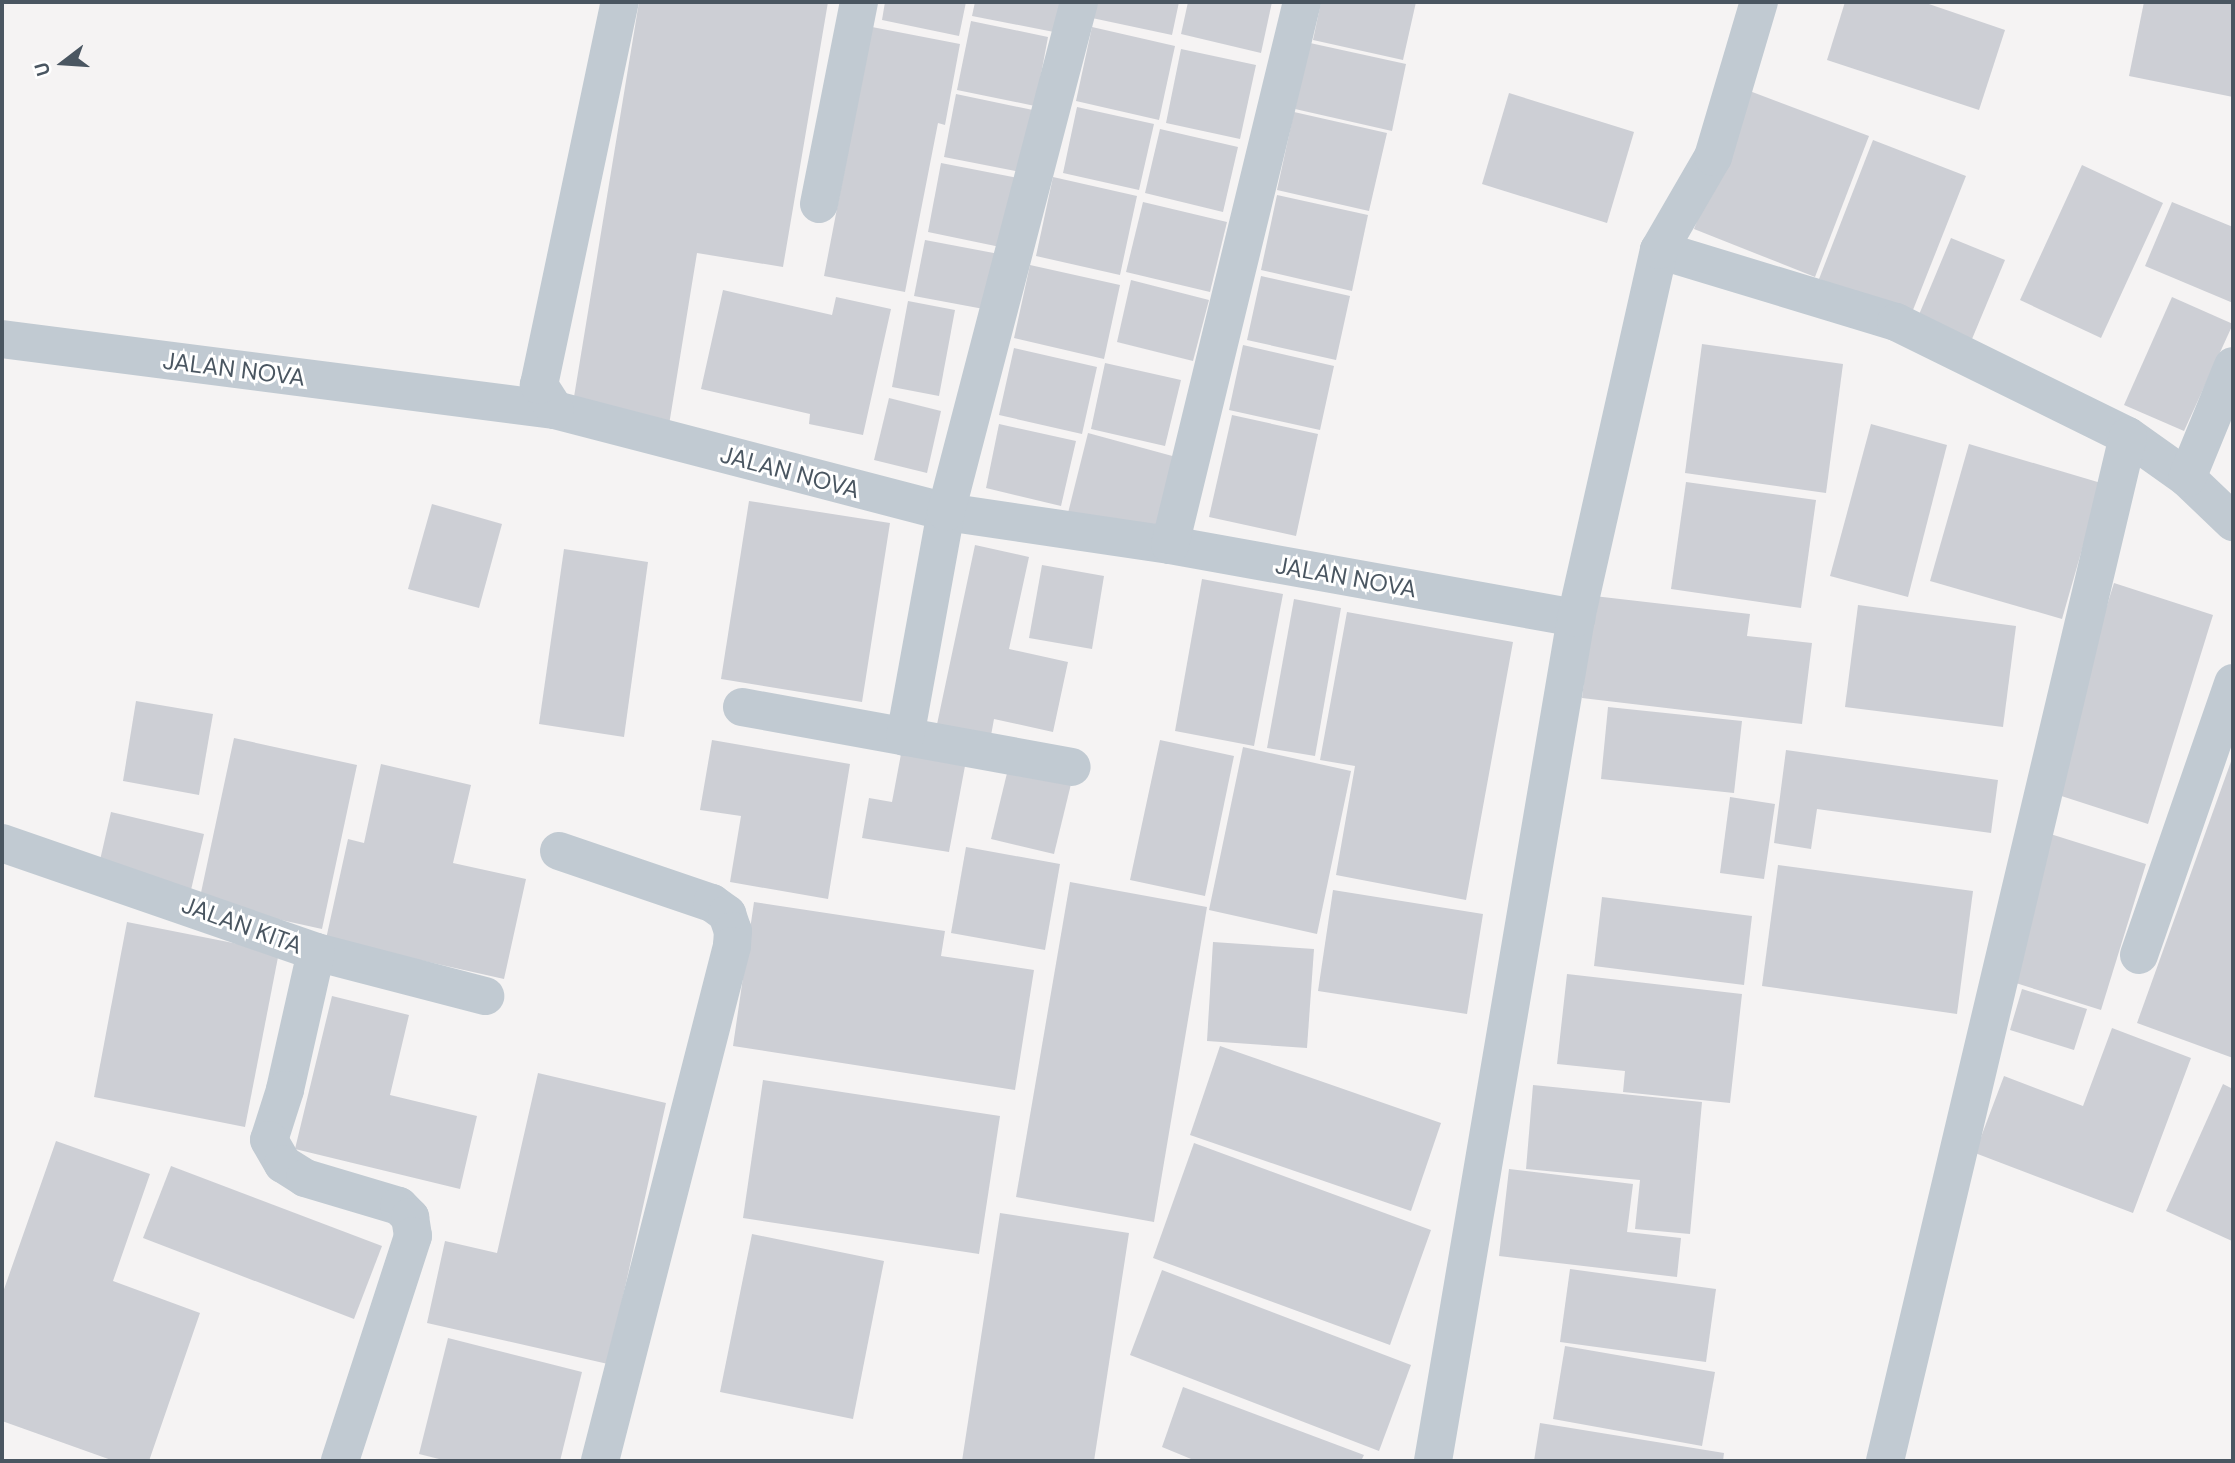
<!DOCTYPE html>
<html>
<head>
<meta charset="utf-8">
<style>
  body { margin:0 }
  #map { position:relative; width:2235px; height:1463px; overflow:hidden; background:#f5f3f3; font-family:"DM Sans",sans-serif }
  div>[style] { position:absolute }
  .building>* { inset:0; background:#cdcfd5 }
  .minor>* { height:38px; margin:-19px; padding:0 19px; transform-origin:19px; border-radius:19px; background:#c1cad2 }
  span { translate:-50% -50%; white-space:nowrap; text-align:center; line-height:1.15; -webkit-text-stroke:6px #fff; paint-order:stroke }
  .street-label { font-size:24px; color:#4a5661 }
  .frame { position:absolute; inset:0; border:4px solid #4a5661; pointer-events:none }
  .north { position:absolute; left:28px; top:28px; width:70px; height:70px; -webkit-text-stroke:5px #fff; paint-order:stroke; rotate:253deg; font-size:19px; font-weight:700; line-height:28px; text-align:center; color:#4a5661 }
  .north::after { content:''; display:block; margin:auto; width:24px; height:32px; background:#4a5661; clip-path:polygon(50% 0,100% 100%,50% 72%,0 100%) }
</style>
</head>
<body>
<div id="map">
  <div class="building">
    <i style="clip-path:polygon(639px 2px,828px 2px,783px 267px,697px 253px,669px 425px,572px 409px)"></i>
    <i style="clip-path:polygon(885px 2px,966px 2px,959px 36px,882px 20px)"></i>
    <i style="clip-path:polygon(975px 2px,1060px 2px,1054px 32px,972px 16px)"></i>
    <i style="clip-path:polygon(1095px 2px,1179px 2px,1172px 35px,1092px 18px)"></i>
    <i style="clip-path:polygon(1188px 2px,1272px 2px,1261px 53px,1181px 34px)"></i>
    <i style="clip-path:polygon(1321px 2px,1416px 2px,1403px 60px,1313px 40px)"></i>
    <i style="clip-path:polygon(1845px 2px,1923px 2px,2005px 30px,1979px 110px,1827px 60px)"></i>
    <i style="clip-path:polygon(2144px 2px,2233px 2px,2233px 97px,2129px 76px)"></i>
    <i style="clip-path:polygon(971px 21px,1048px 37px,1035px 106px,957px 90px)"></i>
    <i style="clip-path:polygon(872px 27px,960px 44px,945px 125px,938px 123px,905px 292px,824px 276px)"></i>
    <i style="clip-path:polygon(1092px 27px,1175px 46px,1159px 120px,1076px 101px)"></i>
    <i style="clip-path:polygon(1310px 43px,1406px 64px,1392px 131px,1295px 109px)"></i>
    <i style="clip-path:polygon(1181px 49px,1256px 65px,1240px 139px,1166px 123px)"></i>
    <i style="clip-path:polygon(1747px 90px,1869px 136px,1815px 277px,1694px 229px)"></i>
    <i style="clip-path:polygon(1509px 93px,1634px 132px,1607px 223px,1482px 184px)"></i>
    <i style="clip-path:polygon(956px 94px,1033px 110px,1021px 172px,944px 157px)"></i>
    <i style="clip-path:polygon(1077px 107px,1154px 124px,1139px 190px,1063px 173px)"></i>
    <i style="clip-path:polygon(1294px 112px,1387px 133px,1369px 211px,1277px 190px)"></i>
    <i style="clip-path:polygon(1160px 129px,1238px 147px,1223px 212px,1145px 193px)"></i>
    <i style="clip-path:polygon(1873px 140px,1966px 176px,1911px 315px,1819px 279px)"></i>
    <i style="clip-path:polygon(941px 163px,1018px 178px,1005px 248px,928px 232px)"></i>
    <i style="clip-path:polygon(2082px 165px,2163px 203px,2101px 338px,2020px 300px)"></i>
    <i style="clip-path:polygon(1053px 177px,1137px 196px,1120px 275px,1036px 256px)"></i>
    <i style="clip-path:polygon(1277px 195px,1368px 215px,1352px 291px,1261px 270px)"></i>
    <i style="clip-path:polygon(1143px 202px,1227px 222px,1210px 292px,1126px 272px)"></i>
    <i style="clip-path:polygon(2172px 202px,2233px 227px,2233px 303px,2145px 266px)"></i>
    <i style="clip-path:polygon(1951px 238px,2005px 260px,1972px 339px,1918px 317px)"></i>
    <i style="clip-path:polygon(925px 240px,999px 254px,989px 310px,914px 296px)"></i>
    <i style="clip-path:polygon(1030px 265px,1120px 285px,1104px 359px,1014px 338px)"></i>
    <i style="clip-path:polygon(1261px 276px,1350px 296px,1336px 360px,1247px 340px)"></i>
    <i style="clip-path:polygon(1131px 280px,1209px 300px,1193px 361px,1117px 342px)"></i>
    <i style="clip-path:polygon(723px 290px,832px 315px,836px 297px,891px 309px,863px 435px,809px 424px,810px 414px,701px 389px)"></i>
    <i style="clip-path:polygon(2172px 297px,2233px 324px,2184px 431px,2124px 405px)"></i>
    <i style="clip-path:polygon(908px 301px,955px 310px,939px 396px,892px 387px)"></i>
    <i style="clip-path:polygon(1702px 344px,1843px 364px,1826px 493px,1685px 473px)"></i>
    <i style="clip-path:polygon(1243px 345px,1334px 366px,1320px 430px,1229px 410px)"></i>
    <i style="clip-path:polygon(1014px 348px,1097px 367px,1082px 434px,999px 415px)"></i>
    <i style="clip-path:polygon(1105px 363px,1181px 380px,1165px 446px,1091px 429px)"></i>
    <i style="clip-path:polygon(889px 398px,941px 411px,927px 473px,874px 460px)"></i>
    <i style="clip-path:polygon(1232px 415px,1318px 434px,1296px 536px,1209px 517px)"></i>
    <i style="clip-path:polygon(999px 424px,1076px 441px,1061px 506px,986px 488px)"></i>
    <i style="clip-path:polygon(1871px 424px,1947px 445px,1908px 597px,1830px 576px)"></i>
    <i style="clip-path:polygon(1088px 433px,1176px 457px,1156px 536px,1068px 513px)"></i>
    <i style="clip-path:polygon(1969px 444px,2101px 483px,2062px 619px,1930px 581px)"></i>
    <i style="clip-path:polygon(1686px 482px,1816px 500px,1801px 608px,1671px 589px)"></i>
    <i style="clip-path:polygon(749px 501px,890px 523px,862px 702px,721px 679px)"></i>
    <i style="clip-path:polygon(432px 504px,502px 524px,479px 608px,408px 589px)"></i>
    <i style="clip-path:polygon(975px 545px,1029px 557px,1009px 649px,1068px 662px,1053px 732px,994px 719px,990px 741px,936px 729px)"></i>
    <i style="clip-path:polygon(564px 549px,648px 562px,624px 737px,539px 724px)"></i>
    <i style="clip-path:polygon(1042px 565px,1104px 576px,1092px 649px,1029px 638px)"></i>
    <i style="clip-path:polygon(1202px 579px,1283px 594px,1254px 746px,1175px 731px)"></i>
    <i style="clip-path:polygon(2114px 583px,2213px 615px,2148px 824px,2049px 792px)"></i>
    <i style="clip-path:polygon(1594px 596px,1750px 614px,1747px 636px,1812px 643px,1802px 724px,1582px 698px)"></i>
    <i style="clip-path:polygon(1294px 599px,1341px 608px,1315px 756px,1267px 748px)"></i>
    <i style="clip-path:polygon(1858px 605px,2016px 626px,2003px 727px,1845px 707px)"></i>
    <i style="clip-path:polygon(1347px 612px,1513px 642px,1466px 900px,1336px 875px,1355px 766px,1320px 760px)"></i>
    <i style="clip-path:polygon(136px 701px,213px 714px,199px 795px,123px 781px)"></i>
    <i style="clip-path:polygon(1608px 707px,1742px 721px,1734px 793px,1601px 779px)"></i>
    <i style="clip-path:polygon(234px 738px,357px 765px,322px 929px,199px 902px)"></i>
    <i style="clip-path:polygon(712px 740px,850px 764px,828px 899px,730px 882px,741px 816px,700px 810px)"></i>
    <i style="clip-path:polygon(1160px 740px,1234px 756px,1205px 896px,1130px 880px)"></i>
    <i style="clip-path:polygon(1243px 747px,1351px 771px,1317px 934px,1209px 910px)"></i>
    <i style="clip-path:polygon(1786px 750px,1998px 780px,1991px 833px,1817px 809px,1811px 849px,1774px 843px)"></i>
    <i style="clip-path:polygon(901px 754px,965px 766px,949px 852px,862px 838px,869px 798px,892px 802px)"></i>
    <i style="clip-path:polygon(2233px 756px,2233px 1058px,2137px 1023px)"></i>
    <i style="clip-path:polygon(381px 764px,471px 785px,453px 863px,526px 879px,504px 979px,326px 939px,348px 839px,364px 843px)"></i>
    <i style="clip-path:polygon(1008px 769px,1071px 784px,1054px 854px,991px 839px)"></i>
    <i style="clip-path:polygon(1730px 797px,1775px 804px,1764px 879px,1720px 873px)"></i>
    <i style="clip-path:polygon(111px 812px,204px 834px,191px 890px,98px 869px)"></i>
    <i style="clip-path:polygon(2044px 832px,2146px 864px,2101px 1010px,2000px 978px)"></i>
    <i style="clip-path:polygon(966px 847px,1060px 864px,1045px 950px,951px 933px)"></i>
    <i style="clip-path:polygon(1778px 865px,1973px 891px,1957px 1014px,1762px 986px)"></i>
    <i style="clip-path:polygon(1070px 882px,1207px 907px,1154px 1222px,1016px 1197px)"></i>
    <i style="clip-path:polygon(1333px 890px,1483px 914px,1467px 1014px,1318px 991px)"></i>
    <i style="clip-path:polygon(1602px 897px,1752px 916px,1744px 985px,1594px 966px)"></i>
    <i style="clip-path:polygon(754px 902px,945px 931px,941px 956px,1034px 970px,1015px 1090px,733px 1046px)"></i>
    <i style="clip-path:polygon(127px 922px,279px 952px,245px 1127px,94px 1097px)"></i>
    <i style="clip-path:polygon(1213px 942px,1314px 949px,1307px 1048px,1207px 1041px)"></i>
    <i style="clip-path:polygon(1567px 974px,1742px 994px,1730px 1103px,1623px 1092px,1625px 1071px,1557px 1064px)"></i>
    <i style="clip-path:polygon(2022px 989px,2087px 1009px,2074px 1050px,2010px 1030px)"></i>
    <i style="clip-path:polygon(332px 996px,409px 1015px,390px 1095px,477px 1116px,460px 1189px,295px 1149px)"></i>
    <i style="clip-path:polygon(2112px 1028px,2191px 1058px,2133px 1213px,1975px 1153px,2004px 1076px,2083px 1106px)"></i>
    <i style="clip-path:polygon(1220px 1046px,1441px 1123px,1411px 1211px,1190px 1135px)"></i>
    <i style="clip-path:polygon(538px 1073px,666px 1103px,608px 1364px,427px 1323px,445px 1241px,497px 1253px)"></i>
    <i style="clip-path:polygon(763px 1080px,1000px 1116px,979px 1254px,743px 1218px)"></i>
    <i style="clip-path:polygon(2223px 1084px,2233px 1089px,2232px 1241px,2166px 1211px)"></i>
    <i style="clip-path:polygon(1533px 1085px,1702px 1102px,1690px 1234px,1635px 1229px,1640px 1180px,1526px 1169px)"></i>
    <i style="clip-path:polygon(56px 1141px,150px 1174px,113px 1281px,200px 1313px,149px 1461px,114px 1461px,2px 1421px,2px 1295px)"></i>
    <i style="clip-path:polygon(1194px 1143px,1431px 1230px,1390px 1345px,1153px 1258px)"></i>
    <i style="clip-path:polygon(171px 1166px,382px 1246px,354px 1319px,143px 1238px)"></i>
    <i style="clip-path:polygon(1509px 1169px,1633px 1184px,1627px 1232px,1681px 1238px,1677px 1277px,1499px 1256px)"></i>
    <i style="clip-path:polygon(1000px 1213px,1129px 1233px,1094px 1461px,962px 1461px)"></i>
    <i style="clip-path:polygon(752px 1234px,884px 1261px,853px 1419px,720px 1392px)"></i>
    <i style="clip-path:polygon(1570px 1269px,1716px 1289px,1706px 1362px,1560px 1342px)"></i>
    <i style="clip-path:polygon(1162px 1270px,1411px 1365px,1379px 1451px,1130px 1355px)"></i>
    <i style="clip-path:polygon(448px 1338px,582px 1372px,560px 1461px,447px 1461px,419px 1454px)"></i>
    <i style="clip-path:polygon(1565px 1346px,1715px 1372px,1702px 1446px,1553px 1419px)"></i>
    <i style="clip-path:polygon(1183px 1387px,1364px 1455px,1361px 1461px,1196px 1461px,1162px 1447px)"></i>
    <i style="clip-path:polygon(1540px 1423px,1724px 1453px,1723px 1461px,1534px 1461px)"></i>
  </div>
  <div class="minor">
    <i style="left:819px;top:204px;width:206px;rotate:-78.8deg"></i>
    <i style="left:1659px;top:250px;width:248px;rotate:16.9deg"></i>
    <i style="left:1896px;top:322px;width:258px;rotate:26.2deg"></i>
    <i style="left:2128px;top:436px;width:72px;rotate:35.4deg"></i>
    <i style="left:2187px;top:478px;width:64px;rotate:43.7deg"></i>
    <i style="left:2px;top:339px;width:558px;rotate:7.32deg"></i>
    <i style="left:555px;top:410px;width:404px;rotate:14.6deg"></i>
    <i style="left:946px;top:512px;width:226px;rotate:8.4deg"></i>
    <i style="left:1170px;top:545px;width:413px;rotate:10.2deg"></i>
    <i style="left:555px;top:410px;width:30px;rotate:-123deg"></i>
    <i style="left:539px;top:385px;width:391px;rotate:-78.1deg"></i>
    <i style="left:2187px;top:478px;width:121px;rotate:-67.7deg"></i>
    <i style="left:1170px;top:545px;width:559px;rotate:-76.34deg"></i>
    <i style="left:742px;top:707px;width:335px;rotate:10.3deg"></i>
    <i style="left:905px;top:737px;width:229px;rotate:-79.7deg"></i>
    <i style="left:946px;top:512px;width:527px;rotate:-75.38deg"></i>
    <i style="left:2px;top:843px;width:332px;rotate:19.1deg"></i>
    <i style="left:316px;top:952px;width:175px;rotate:14.6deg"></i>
    <i style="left:559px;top:851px;width:162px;rotate:18.8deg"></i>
    <i style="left:712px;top:903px;width:19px;rotate:36deg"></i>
    <i style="left:727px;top:914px;width:18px;rotate:71deg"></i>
    <i style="left:733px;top:931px;width:15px;rotate:94deg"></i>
    <i style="left:732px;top:946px;width:532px;rotate:104.38deg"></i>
    <i style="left:316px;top:952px;width:141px;rotate:102.7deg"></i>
    <i style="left:285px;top:1090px;width:52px;rotate:107.7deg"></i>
    <i style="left:269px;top:1140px;width:28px;rotate:60deg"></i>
    <i style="left:283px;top:1164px;width:26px;rotate:32deg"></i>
    <i style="left:305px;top:1178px;width:98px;rotate:16.6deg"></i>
    <i style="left:399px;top:1206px;width:16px;rotate:45deg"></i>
    <i style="left:410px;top:1217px;width:19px;rotate:81deg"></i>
    <i style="left:413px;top:1236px;width:237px;rotate:108deg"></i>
    <i style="left:2139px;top:955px;width:288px;rotate:-70.9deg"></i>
    <i style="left:1433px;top:1461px;width:855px;rotate:-80.37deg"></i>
    <i style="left:1576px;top:618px;width:377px;rotate:-77.3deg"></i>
    <i style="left:1659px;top:250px;width:108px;rotate:-59.9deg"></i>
    <i style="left:1713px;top:157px;width:162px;rotate:-73.5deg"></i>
    <i style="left:1885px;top:1461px;width:1053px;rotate:-76.66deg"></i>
  </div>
  <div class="street-label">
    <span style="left:234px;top:369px;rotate:7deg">JALAN NOVA</span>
    <span style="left:790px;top:472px;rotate:15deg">JALAN NOVA</span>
    <span style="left:1346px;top:577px;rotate:10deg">JALAN NOVA</span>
    <span style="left:242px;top:925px;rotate:20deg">JALAN KITA</span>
  </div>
  <div class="frame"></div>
  <div class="north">U</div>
</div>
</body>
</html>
